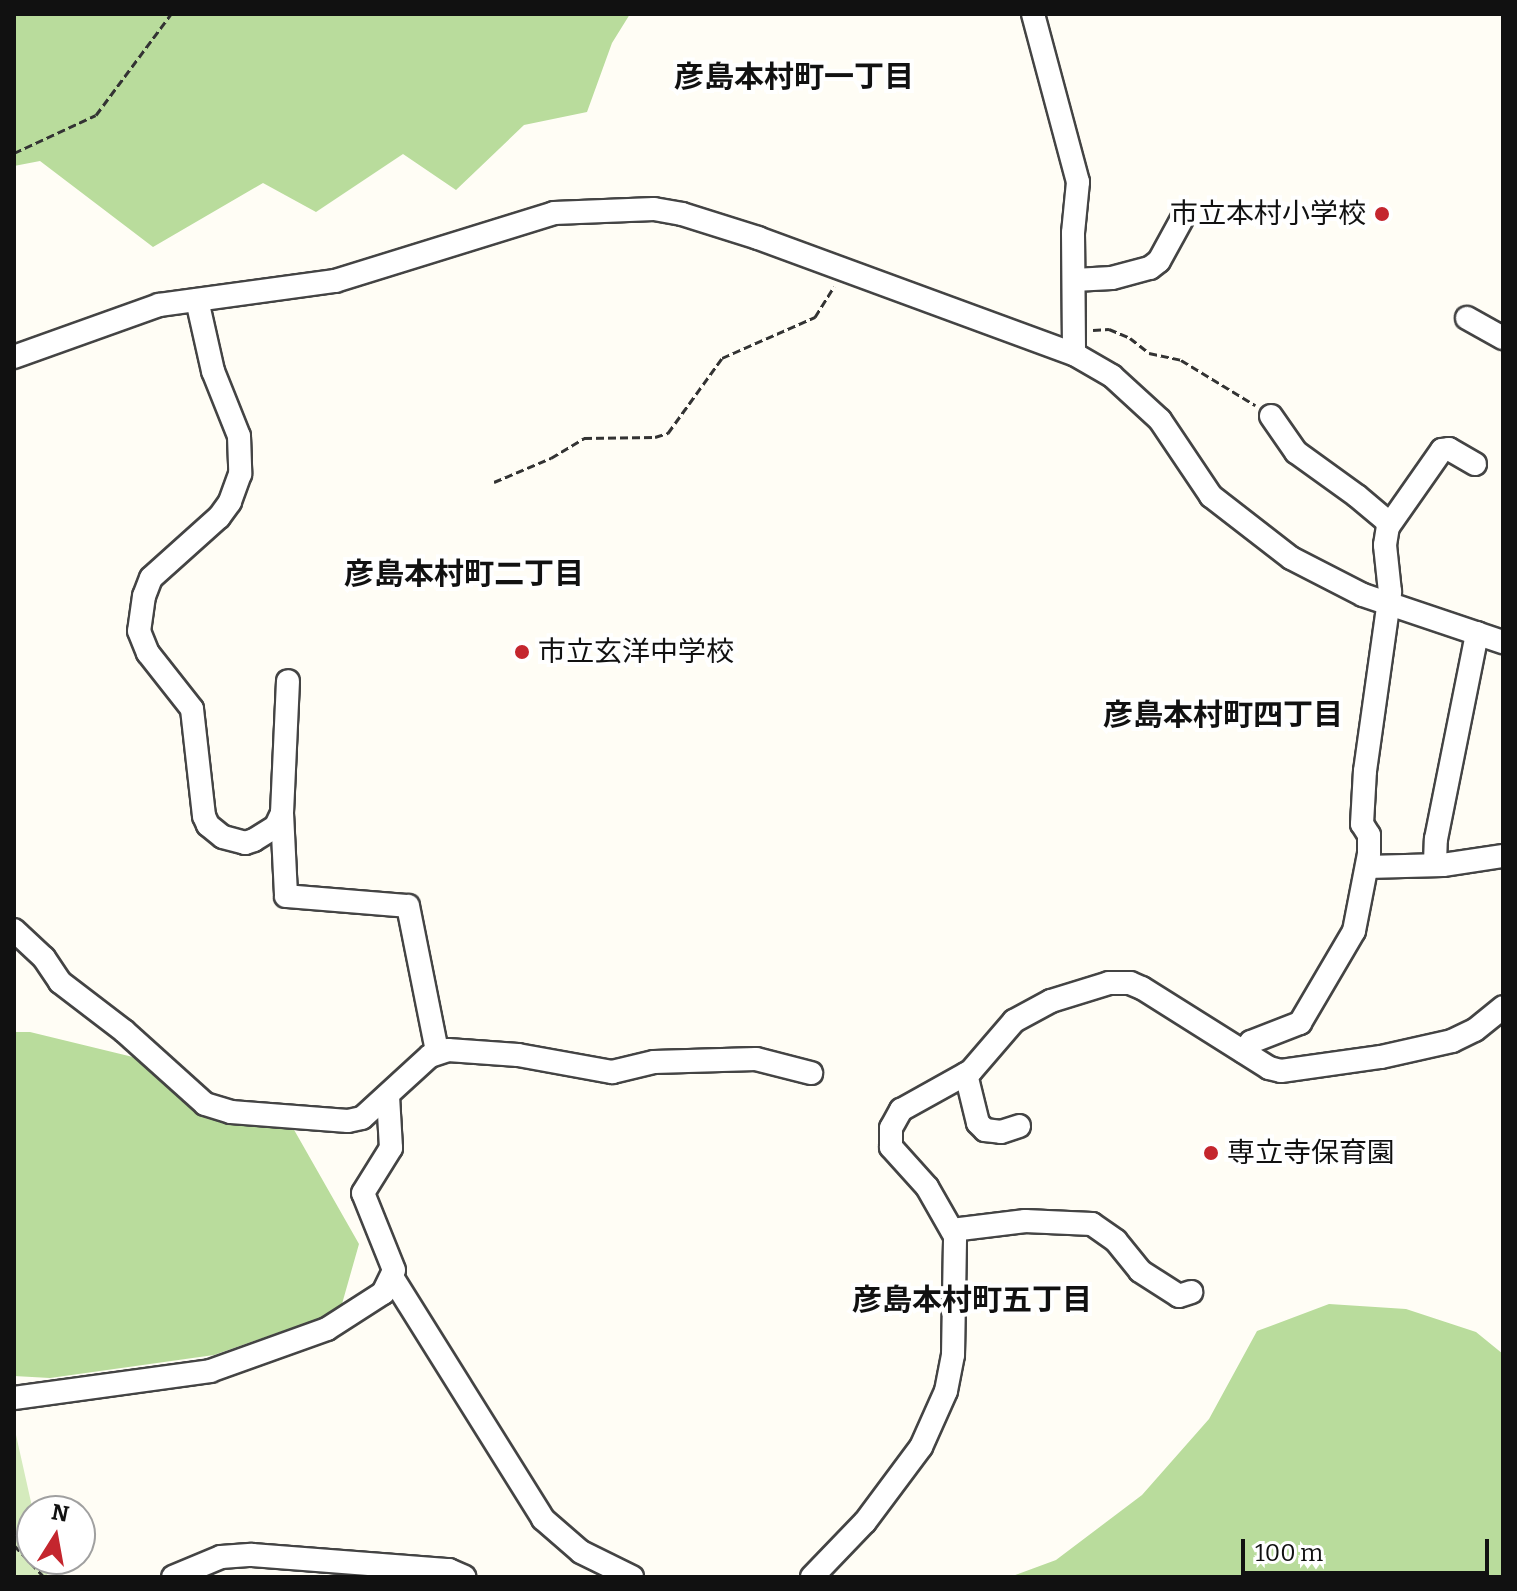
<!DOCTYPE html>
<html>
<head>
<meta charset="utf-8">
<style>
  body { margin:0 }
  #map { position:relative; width:1517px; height:1591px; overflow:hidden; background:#fffdf5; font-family:Bitter,"Noto Sans JP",serif }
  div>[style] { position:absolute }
  .green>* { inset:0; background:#d5ebbd }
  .forest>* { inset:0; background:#b9dc9c }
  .path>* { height:3px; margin-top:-1.5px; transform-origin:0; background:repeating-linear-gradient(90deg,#333 0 8px,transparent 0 12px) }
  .roads { filter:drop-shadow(2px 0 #444) drop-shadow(-2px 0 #444) drop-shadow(0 2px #444) drop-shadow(0 -2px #444) }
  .minor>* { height:22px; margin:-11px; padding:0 11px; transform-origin:11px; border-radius:11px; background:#fff }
  .dots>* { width:22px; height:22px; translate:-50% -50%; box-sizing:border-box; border:4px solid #fff; border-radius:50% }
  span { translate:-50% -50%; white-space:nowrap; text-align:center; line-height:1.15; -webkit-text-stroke:8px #fff; paint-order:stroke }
  .poi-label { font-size:28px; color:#111 }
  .right { translate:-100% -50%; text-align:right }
  .left { translate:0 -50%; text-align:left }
  .neighbourhood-label { font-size:30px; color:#111; font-weight:700 }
  .frame { position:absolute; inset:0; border:16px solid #111; pointer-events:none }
  .north { position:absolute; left:16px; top:1495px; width:80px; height:80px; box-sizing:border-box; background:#fff; border:2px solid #a0a0a0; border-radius:50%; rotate:11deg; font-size:22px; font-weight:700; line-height:32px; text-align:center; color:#111 }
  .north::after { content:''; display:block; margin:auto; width:28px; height:36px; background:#c4262e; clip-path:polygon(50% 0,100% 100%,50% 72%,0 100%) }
  .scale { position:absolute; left:1241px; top:1539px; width:248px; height:36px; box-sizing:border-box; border:4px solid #111; border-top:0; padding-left:10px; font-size:24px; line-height:28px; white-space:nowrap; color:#111; -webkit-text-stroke:6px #fff; paint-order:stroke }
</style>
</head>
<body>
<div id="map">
  <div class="green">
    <i style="clip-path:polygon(14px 1426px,33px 1511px,32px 1559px,44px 1559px,48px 1577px,14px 1577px)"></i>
  </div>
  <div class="forest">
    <i style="clip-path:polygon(14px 14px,630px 14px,612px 43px,587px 112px,524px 125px,456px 190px,403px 154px,316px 212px,263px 183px,153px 247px,40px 161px,14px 166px)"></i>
    <i style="clip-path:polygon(14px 1032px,30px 1032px,137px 1058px,206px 1118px,293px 1128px,359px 1244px,340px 1311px,214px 1355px,50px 1378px,14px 1376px)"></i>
    <i style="clip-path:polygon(1329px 1304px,1406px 1309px,1476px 1332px,1503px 1354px,1501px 1577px,1010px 1577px,1056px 1560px,1142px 1495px,1209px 1419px,1257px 1331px)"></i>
  </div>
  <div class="path">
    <i style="left:14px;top:153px;width:90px;rotate:-24.9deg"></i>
    <i style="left:96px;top:115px;width:126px;rotate:-53.4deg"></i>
    <i style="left:1093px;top:330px;width:16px;rotate:-4deg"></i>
    <i style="left:1109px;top:329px;width:23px;rotate:23deg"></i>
    <i style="left:1130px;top:338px;width:24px;rotate:38deg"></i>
    <i style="left:1149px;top:353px;width:33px;rotate:12deg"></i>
    <i style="left:1181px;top:360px;width:87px;rotate:31.3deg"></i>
    <i style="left:494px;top:482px;width:62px;rotate:-22.8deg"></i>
    <i style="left:551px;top:458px;width:39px;rotate:-31deg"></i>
    <i style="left:584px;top:438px;width:71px;rotate:-0.8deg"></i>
    <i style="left:655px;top:437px;width:14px;rotate:-17deg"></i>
    <i style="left:668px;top:433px;width:92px;rotate:-54.2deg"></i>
    <i style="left:722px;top:358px;width:102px;rotate:-23.8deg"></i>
    <i style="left:815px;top:317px;width:36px;rotate:-58deg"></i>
    <i style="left:14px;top:1545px;width:44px;rotate:46.8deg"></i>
  </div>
  <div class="roads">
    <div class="minor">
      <i style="left:1033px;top:14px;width:174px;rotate:75deg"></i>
      <i style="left:1078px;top:182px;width:51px;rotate:95.6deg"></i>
      <i style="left:1073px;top:233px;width:121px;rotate:89.5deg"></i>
      <i style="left:1074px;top:280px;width:38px;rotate:-3deg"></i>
      <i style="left:1112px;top:278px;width:39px;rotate:-15deg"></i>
      <i style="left:1150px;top:268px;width:11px;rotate:-38deg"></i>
      <i style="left:1159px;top:261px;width:48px;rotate:-61.3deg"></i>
      <i style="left:197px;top:300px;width:73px;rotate:77.3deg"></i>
      <i style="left:213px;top:371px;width:70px;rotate:68.2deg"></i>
      <i style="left:239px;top:436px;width:38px;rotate:88deg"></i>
      <i style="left:240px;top:474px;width:30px;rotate:110deg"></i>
      <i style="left:230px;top:502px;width:19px;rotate:126deg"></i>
      <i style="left:219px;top:517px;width:91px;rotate:138.1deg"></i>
      <i style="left:151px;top:578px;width:19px;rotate:111deg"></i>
      <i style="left:144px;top:596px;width:35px;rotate:98deg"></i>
      <i style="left:139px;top:631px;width:24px;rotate:68deg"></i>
      <i style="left:148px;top:653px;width:71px;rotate:51.8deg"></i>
      <i style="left:192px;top:709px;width:108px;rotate:83.6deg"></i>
      <i style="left:204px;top:816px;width:10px;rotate:66deg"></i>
      <i style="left:208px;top:825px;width:19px;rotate:39deg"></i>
      <i style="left:223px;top:837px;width:23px;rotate:15deg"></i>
      <i style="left:245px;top:843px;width:9px;rotate:-18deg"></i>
      <i style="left:254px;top:840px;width:26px;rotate:-32deg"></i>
      <i style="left:276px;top:826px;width:14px;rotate:-65deg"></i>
      <i style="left:282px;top:813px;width:132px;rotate:-87.4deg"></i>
      <i style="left:1467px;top:318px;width:41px;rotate:29.1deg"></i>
      <i style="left:14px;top:357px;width:154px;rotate:-19.7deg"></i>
      <i style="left:159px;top:305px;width:178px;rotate:-7.8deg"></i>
      <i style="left:335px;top:281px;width:229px;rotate:-17.2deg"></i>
      <i style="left:554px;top:213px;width:100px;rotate:-2.3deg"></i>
      <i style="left:654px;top:209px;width:28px;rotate:10deg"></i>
      <i style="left:682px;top:214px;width:80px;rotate:17.5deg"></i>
      <i style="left:758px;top:238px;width:337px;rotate:20.2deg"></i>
      <i style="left:1074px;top:354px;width:44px;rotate:30.1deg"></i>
      <i style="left:1112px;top:376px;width:65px;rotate:42.5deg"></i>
      <i style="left:1160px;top:420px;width:92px;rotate:56.1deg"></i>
      <i style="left:1211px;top:496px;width:101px;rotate:37.8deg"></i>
      <i style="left:1291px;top:558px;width:81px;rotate:27.2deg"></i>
      <i style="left:1363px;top:595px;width:148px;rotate:18.6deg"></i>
      <i style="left:1271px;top:416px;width:44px;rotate:55.2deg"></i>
      <i style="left:1296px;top:452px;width:75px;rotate:35.8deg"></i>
      <i style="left:1357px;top:496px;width:39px;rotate:40deg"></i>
      <i style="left:1387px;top:521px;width:6px;rotate:81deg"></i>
      <i style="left:282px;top:813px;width:83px;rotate:87.2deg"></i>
      <i style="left:286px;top:896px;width:122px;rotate:4.7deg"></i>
      <i style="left:408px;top:906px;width:148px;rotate:78.7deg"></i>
      <i style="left:1435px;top:863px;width:24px;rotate:-88deg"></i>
      <i style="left:1436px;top:839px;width:210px;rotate:-78.7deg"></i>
      <i style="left:1367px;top:867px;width:76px;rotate:-1.5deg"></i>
      <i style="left:1443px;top:865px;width:61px;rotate:-8.5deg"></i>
      <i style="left:14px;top:930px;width:41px;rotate:43deg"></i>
      <i style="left:44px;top:958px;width:29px;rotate:56deg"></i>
      <i style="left:60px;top:982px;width:81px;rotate:37.4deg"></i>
      <i style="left:124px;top:1031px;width:109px;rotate:42deg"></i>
      <i style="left:205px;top:1104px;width:27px;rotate:17deg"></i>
      <i style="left:231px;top:1112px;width:117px;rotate:4.4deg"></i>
      <i style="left:348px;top:1121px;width:14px;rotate:-12deg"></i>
      <i style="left:362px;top:1118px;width:92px;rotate:-42.4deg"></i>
      <i style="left:430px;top:1056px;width:19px;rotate:-18deg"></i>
      <i style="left:448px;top:1050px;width:70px;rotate:4.1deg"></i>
      <i style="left:518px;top:1055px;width:96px;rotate:10.3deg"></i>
      <i style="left:612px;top:1072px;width:43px;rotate:-13.4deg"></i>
      <i style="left:654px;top:1062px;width:102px;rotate:-1.7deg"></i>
      <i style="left:756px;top:1059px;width:57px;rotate:14.3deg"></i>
      <i style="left:1244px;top:1052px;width:12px;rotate:-55deg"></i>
      <i style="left:1251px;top:1042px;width:53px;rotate:-21.2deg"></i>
      <i style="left:1300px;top:1023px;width:107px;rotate:-59.6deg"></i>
      <i style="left:1354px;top:931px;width:78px;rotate:-79deg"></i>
      <i style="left:1369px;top:854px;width:19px;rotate:-90deg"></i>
      <i style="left:1369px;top:835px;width:13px;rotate:-122deg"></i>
      <i style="left:1362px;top:824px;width:53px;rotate:-86.8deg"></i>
      <i style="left:1365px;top:771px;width:181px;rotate:-82deg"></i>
      <i style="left:1390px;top:592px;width:47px;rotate:-96.1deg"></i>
      <i style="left:1385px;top:545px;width:18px;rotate:-81deg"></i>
      <i style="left:1388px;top:527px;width:94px;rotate:-55deg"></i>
      <i style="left:1442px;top:450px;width:7px;rotate:-8deg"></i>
      <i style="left:1449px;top:449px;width:30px;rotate:30deg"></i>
      <i style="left:966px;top:1074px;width:50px;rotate:76.2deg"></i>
      <i style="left:978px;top:1123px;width:10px;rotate:45deg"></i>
      <i style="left:985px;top:1130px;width:16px;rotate:7deg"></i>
      <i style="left:1001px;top:1132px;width:19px;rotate:-18deg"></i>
      <i style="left:952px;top:1230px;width:74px;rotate:-7deg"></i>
      <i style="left:1025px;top:1221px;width:67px;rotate:2.6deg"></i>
      <i style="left:1092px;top:1224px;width:29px;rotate:35deg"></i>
      <i style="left:1116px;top:1241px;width:38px;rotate:51deg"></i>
      <i style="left:1140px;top:1271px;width:46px;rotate:32.7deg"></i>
      <i style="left:1179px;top:1296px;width:13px;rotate:-18deg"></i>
      <i style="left:392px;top:1277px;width:285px;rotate:58deg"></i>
      <i style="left:543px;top:1519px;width:50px;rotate:41deg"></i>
      <i style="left:581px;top:1552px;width:57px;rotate:26.1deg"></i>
      <i style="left:14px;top:1398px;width:198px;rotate:-7.8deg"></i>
      <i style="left:210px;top:1371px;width:124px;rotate:-19.7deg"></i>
      <i style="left:327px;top:1329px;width:67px;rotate:-32.7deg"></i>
      <i style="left:383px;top:1293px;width:25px;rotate:-64deg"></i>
      <i style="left:394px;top:1270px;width:83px;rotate:-111.9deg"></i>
      <i style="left:363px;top:1193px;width:53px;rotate:-58.1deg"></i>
      <i style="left:391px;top:1148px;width:52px;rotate:-93.3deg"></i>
      <i style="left:173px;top:1577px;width:52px;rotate:-22.6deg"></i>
      <i style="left:221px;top:1557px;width:31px;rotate:-4deg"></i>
      <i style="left:252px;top:1555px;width:198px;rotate:4.4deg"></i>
      <i style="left:449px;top:1570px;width:17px;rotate:24deg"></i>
      <i style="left:812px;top:1577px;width:76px;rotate:-46.1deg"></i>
      <i style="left:865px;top:1522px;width:94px;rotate:-53.3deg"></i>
      <i style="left:921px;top:1447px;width:61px;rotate:-65.9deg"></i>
      <i style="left:946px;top:1391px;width:37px;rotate:-79deg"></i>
      <i style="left:953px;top:1355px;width:119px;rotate:-89deg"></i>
      <i style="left:955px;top:1236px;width:56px;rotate:-119.7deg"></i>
      <i style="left:927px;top:1187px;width:54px;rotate:-132deg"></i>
      <i style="left:891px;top:1147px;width:19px;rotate:-90deg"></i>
      <i style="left:891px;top:1128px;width:21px;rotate:-61deg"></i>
      <i style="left:901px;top:1110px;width:80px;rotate:-29.1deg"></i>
      <i style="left:971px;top:1071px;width:66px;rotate:-49.3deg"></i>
      <i style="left:1014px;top:1021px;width:42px;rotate:-28.4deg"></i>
      <i style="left:1051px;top:1001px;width:61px;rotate:-17.2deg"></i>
      <i style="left:1109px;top:983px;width:21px"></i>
      <i style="left:1130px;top:983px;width:13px;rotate:23deg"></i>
      <i style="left:1142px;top:988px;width:150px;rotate:32.2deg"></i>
      <i style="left:1269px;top:1068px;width:12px;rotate:14deg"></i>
      <i style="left:1281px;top:1071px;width:101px;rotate:-8deg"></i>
      <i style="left:1381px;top:1057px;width:73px;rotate:-12.7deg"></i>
      <i style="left:1452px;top:1041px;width:25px;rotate:-26deg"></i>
      <i style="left:1475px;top:1030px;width:36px;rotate:-39deg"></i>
    </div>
  </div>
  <div class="dots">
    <i style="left:1382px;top:214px;background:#c4262e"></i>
    <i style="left:522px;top:652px;background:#c4262e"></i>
    <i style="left:1211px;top:1153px;background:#c4262e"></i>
  </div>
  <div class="poi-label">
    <span class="right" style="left:1366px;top:214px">市立本村小学校</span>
    <span class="left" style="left:538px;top:652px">市立玄洋中学校</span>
    <span class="left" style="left:1227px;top:1153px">専立寺保育園</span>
  </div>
  <div class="neighbourhood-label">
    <span style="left:794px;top:77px">彦島本村町一丁目</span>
    <span style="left:464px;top:574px">彦島本村町二丁目</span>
    <span style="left:1223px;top:715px">彦島本村町四丁目</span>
    <span style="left:972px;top:1300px">彦島本村町五丁目</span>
  </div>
  <div class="frame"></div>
  <div class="north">N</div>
  <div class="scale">100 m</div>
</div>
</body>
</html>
